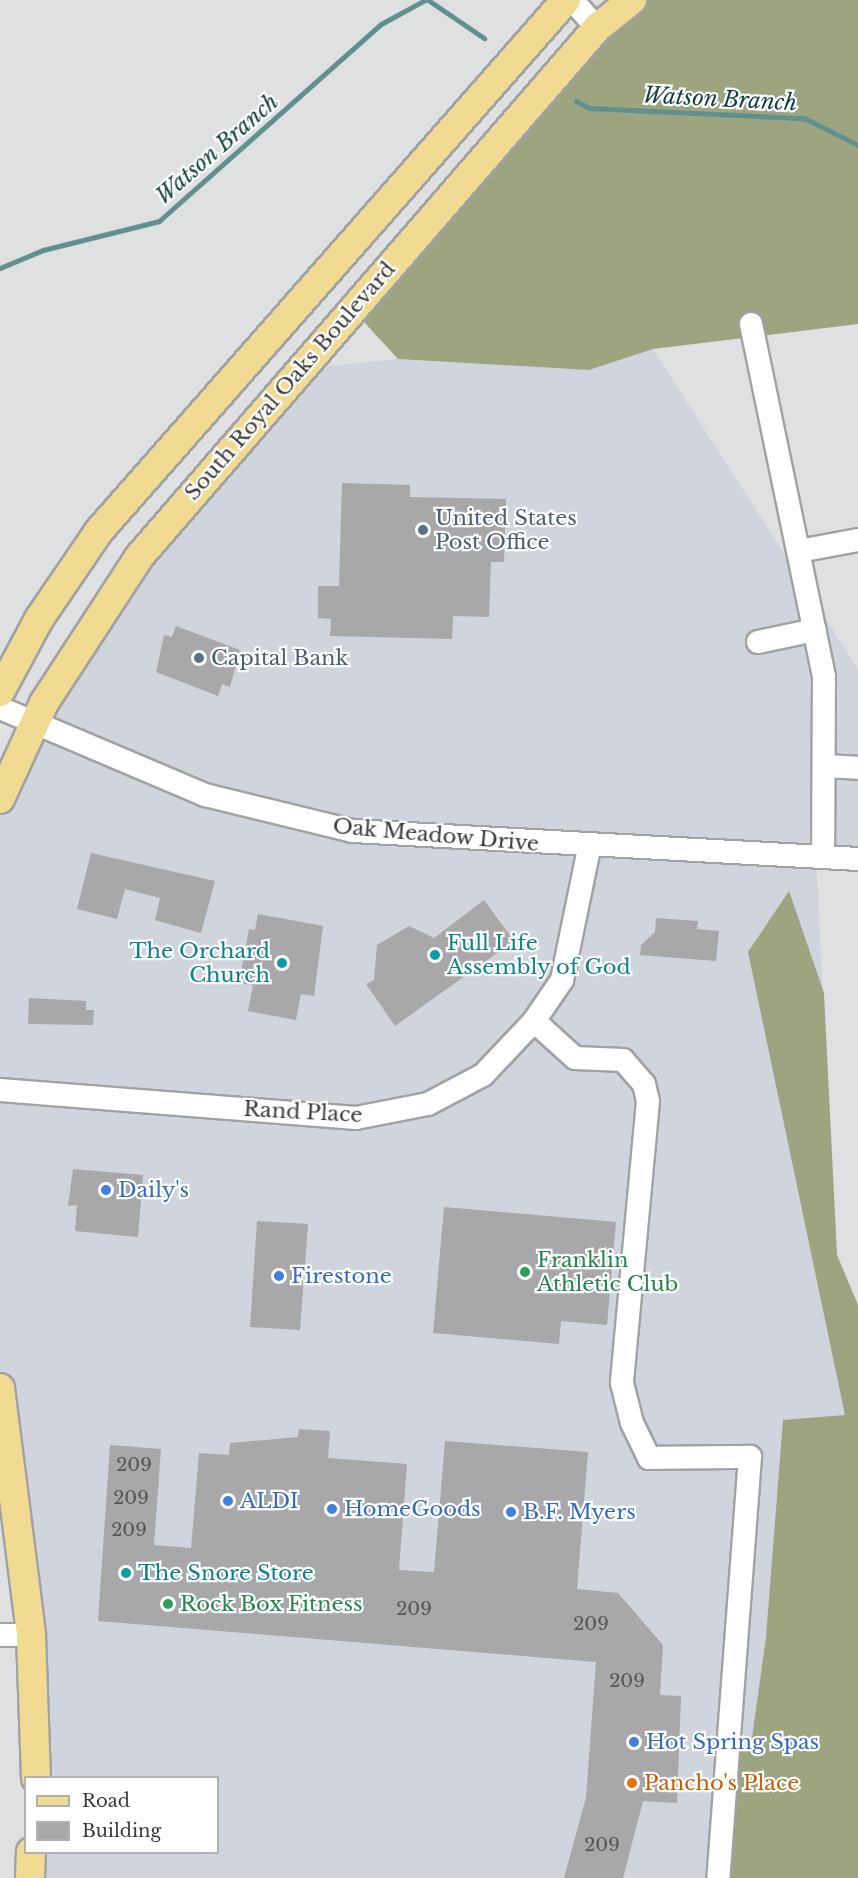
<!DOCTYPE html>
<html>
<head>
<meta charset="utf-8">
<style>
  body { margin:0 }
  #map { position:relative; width:858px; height:1878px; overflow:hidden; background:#dfe0e2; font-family:"Libre Baskerville",serif }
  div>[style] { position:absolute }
  .built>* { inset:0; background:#cfd4dd }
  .forest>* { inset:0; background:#9da480 }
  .stream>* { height:5px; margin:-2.5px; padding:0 2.5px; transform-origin:2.5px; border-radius:2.5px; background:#629090 }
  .building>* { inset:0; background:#a8a7a9 }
  .roads { filter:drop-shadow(2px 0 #a1a2a4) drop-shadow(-2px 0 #a1a2a4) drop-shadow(0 2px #a1a2a4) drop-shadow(0 -2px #a1a2a4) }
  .minor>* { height:22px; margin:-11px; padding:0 11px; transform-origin:11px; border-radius:11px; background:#fff }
  .major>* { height:28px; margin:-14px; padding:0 14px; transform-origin:14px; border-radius:14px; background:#f1da92 }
  .dots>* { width:16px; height:16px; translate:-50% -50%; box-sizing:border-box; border:3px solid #fff; border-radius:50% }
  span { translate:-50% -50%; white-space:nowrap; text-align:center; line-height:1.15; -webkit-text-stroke:4.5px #fff; paint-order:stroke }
  .number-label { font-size:18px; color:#565657 }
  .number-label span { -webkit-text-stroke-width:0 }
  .street-label { font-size:21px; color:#3b3b3c }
  .service-label { font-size:21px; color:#4e5e75 }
  .left { translate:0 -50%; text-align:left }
  .culture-label { font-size:21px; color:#0d838f }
  .right { translate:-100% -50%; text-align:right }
  .shop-label { font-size:21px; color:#366cbe }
  .leisure-label { font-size:21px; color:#27864d }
  .food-label { font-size:21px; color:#c56008 }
  .water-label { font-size:22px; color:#123f3f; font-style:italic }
  .legend { position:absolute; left:24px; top:1776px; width:195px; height:78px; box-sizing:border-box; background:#fff; border:2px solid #b1b1b1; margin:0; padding:8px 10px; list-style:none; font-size:18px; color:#3b3b3c }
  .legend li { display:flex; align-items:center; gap:12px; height:30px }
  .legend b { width:30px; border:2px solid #b1b1b1 }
</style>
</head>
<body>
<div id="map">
  <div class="built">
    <i style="clip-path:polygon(653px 349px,858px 669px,858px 860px,816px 859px,837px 1255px,858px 1305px,858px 1878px,30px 1878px,31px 1853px,218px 1852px,218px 1778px,36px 1777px,0 1388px,0 799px,81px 638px,299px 369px,398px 359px,589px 370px)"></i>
  </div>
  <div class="forest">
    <i style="clip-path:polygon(632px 0,858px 0,858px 324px,653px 349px,589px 370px,398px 359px,352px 309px)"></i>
    <i style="clip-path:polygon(789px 891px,824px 993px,837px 1255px,858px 1305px,858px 1878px,728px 1878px,739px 1748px,751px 1745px,766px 1637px,783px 1420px,845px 1415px,748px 952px)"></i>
  </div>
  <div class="stream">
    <i style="left:428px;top:0;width:68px;rotate:34.2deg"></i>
    <i style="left:576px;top:101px;width:15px;rotate:28deg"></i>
    <i style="left:589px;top:108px;width:215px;rotate:2.7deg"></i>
    <i style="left:804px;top:118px;width:60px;rotate:26.6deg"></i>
    <i style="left:0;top:268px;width:47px;rotate:-22.7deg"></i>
    <i style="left:43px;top:250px;width:120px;rotate:-14deg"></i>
    <i style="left:159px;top:221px;width:297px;rotate:-41.6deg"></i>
    <i style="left:381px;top:24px;width:50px;rotate:-28.6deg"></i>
  </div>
  <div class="building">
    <i style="clip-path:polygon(342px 483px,410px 485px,410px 497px,506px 499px,504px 562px,491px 562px,489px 617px,453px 616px,452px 639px,330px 636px,331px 619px,318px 618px,318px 586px,339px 586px)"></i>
    <i style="clip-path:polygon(176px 626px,240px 650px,230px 687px,222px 684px,218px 696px,156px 672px,164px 635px,172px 637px)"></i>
    <i style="clip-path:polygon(91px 853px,215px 881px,201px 933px,155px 920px,160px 898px,125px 889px,117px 919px,77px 909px)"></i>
    <i style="clip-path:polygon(484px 900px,514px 941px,395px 1026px,366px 984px,374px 980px,377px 945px,409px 926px,434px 938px)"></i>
    <i style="clip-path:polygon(258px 914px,323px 926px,314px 996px,301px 994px,296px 1020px,248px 1011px,253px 985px,239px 983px,249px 929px,255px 930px)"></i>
    <i style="clip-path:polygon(656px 918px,698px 921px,697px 929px,719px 931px,716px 961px,640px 955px,641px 945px,655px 932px)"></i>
    <i style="clip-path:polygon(29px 998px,86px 1001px,86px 1010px,94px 1010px,93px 1025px,28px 1024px)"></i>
    <i style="clip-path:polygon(73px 1169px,143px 1175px,138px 1237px,75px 1231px,77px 1205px,68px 1206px)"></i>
    <i style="clip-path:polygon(444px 1207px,616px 1222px,607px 1325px,561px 1321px,559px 1344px,433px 1333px)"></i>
    <i style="clip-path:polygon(257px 1221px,308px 1224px,300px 1330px,250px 1327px)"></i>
    <i style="clip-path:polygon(299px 1429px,330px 1431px,328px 1458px,407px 1464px,399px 1570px,434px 1572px,445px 1441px,588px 1452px,577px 1589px,618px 1593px,663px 1645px,660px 1695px,681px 1696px,677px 1803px,643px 1801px,623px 1878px,564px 1878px,586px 1797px,596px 1662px,98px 1621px,110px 1445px,161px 1449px,154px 1545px,191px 1548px,199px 1453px,229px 1455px,230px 1443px,298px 1437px)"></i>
  </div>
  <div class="roads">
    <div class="minor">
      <i style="left:572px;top:0;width:38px;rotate:48deg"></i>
      <i style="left:751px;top:324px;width:360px;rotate:78.3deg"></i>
      <i style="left:824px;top:677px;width:180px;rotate:90.3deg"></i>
      <i style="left:799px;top:551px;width:60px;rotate:-10.6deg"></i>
      <i style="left:758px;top:642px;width:58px;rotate:-11.9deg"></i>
      <i style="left:0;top:708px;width:223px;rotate:23deg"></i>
      <i style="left:205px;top:795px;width:152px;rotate:13.7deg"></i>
      <i style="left:353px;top:831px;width:506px;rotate:3.17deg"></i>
      <i style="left:824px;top:766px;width:34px;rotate:3deg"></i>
      <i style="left:534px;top:1021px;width:55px;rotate:42.1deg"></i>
      <i style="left:575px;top:1058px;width:48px;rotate:2.4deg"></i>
      <i style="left:623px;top:1060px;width:32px;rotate:49deg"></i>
      <i style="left:644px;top:1084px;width:17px;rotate:77deg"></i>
      <i style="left:648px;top:1101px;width:283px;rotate:95.3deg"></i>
      <i style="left:622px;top:1383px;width:41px;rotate:76deg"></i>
      <i style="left:632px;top:1423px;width:39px;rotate:64deg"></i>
      <i style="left:649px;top:1458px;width:101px;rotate:-0.6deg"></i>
      <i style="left:750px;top:1457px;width:422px;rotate:94.3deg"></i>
      <i style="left:0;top:1090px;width:357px;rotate:4.5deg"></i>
      <i style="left:356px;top:1118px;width:73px;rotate:-11deg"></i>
      <i style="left:428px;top:1104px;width:62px;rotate:-27.8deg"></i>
      <i style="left:483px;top:1075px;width:74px;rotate:-46.6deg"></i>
      <i style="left:534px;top:1021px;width:50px;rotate:-55.7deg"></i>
      <i style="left:562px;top:980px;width:135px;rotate:-78.4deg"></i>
      <i style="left:0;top:1635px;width:31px"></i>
    </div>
    <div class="major">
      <i style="left:0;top:692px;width:83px;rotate:-61.9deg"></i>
      <i style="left:39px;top:619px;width:107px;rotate:-55.7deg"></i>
      <i style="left:99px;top:531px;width:707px;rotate:-48.67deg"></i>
      <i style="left:0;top:799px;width:106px;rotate:-65.4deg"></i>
      <i style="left:44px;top:703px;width:174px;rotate:-56.9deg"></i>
      <i style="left:139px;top:557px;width:700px;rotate:-49.11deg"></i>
      <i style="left:597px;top:28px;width:45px;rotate:-38.7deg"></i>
      <i style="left:0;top:1388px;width:249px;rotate:82.8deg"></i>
      <i style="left:31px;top:1635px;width:143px;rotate:88deg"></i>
      <i style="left:30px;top:1878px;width:26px;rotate:-88deg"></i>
    </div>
  </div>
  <div class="dots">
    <i style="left:423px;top:530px;background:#5c6f8a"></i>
    <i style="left:199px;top:658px;background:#5c6f8a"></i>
    <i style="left:435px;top:955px;background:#0f9aa8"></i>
    <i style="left:282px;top:963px;background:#0f9aa8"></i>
    <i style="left:106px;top:1190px;background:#3f7fe0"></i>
    <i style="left:525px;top:1272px;background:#2e9e5b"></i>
    <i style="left:279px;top:1276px;background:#3f7fe0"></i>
    <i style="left:228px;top:1501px;background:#3f7fe0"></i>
    <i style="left:332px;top:1509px;background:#3f7fe0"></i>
    <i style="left:511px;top:1512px;background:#3f7fe0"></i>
    <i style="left:126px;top:1573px;background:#0f9aa8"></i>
    <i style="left:168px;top:1604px;background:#2e9e5b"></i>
    <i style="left:634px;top:1742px;background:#3f7fe0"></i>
    <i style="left:632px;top:1783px;background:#e8710a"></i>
  </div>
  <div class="number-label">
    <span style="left:134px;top:1465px">209</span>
    <span style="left:131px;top:1498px">209</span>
    <span style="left:129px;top:1530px">209</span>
    <span style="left:414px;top:1609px">209</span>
    <span style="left:591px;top:1624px">209</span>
    <span style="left:627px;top:1681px">209</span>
    <span style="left:602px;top:1845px">209</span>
  </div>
  <div class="street-label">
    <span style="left:290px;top:381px;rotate:-49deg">South Royal Oaks Boulevard</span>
    <span style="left:436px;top:835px;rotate:5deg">Oak Meadow Drive</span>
    <span style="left:303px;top:1112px;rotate:3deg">Rand Place</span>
  </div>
  <div class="service-label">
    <span class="left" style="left:435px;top:530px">United States<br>Post Office</span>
    <span class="left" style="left:211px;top:658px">Capital Bank</span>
  </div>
  <div class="culture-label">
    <span class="left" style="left:447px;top:955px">Full Life<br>Assembly of God</span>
    <span class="right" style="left:270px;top:963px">The Orchard<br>Church</span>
    <span class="left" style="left:138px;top:1573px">The Snore Store</span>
  </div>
  <div class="shop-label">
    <span class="left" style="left:118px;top:1190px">Daily's</span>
    <span class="left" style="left:291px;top:1276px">Firestone</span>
    <span class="left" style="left:240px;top:1501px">ALDI</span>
    <span class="left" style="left:344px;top:1509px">HomeGoods</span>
    <span class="left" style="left:523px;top:1512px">B.F. Myers</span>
    <span class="left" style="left:646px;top:1742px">Hot Spring Spas</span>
  </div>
  <div class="leisure-label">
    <span class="left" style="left:537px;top:1272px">Franklin<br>Athletic Club</span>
    <span class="left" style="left:180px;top:1604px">Rock Box Fitness</span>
  </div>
  <div class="food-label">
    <span class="left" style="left:644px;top:1783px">Pancho's Place</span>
  </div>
  <div class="water-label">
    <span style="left:720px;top:99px;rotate:3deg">Watson Branch</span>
    <span style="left:217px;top:149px;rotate:-41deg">Watson Branch</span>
  </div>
  <ul class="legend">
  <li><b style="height:8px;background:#f1da92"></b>Road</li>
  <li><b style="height:16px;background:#a8a7a9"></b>Building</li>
  </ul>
</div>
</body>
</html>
